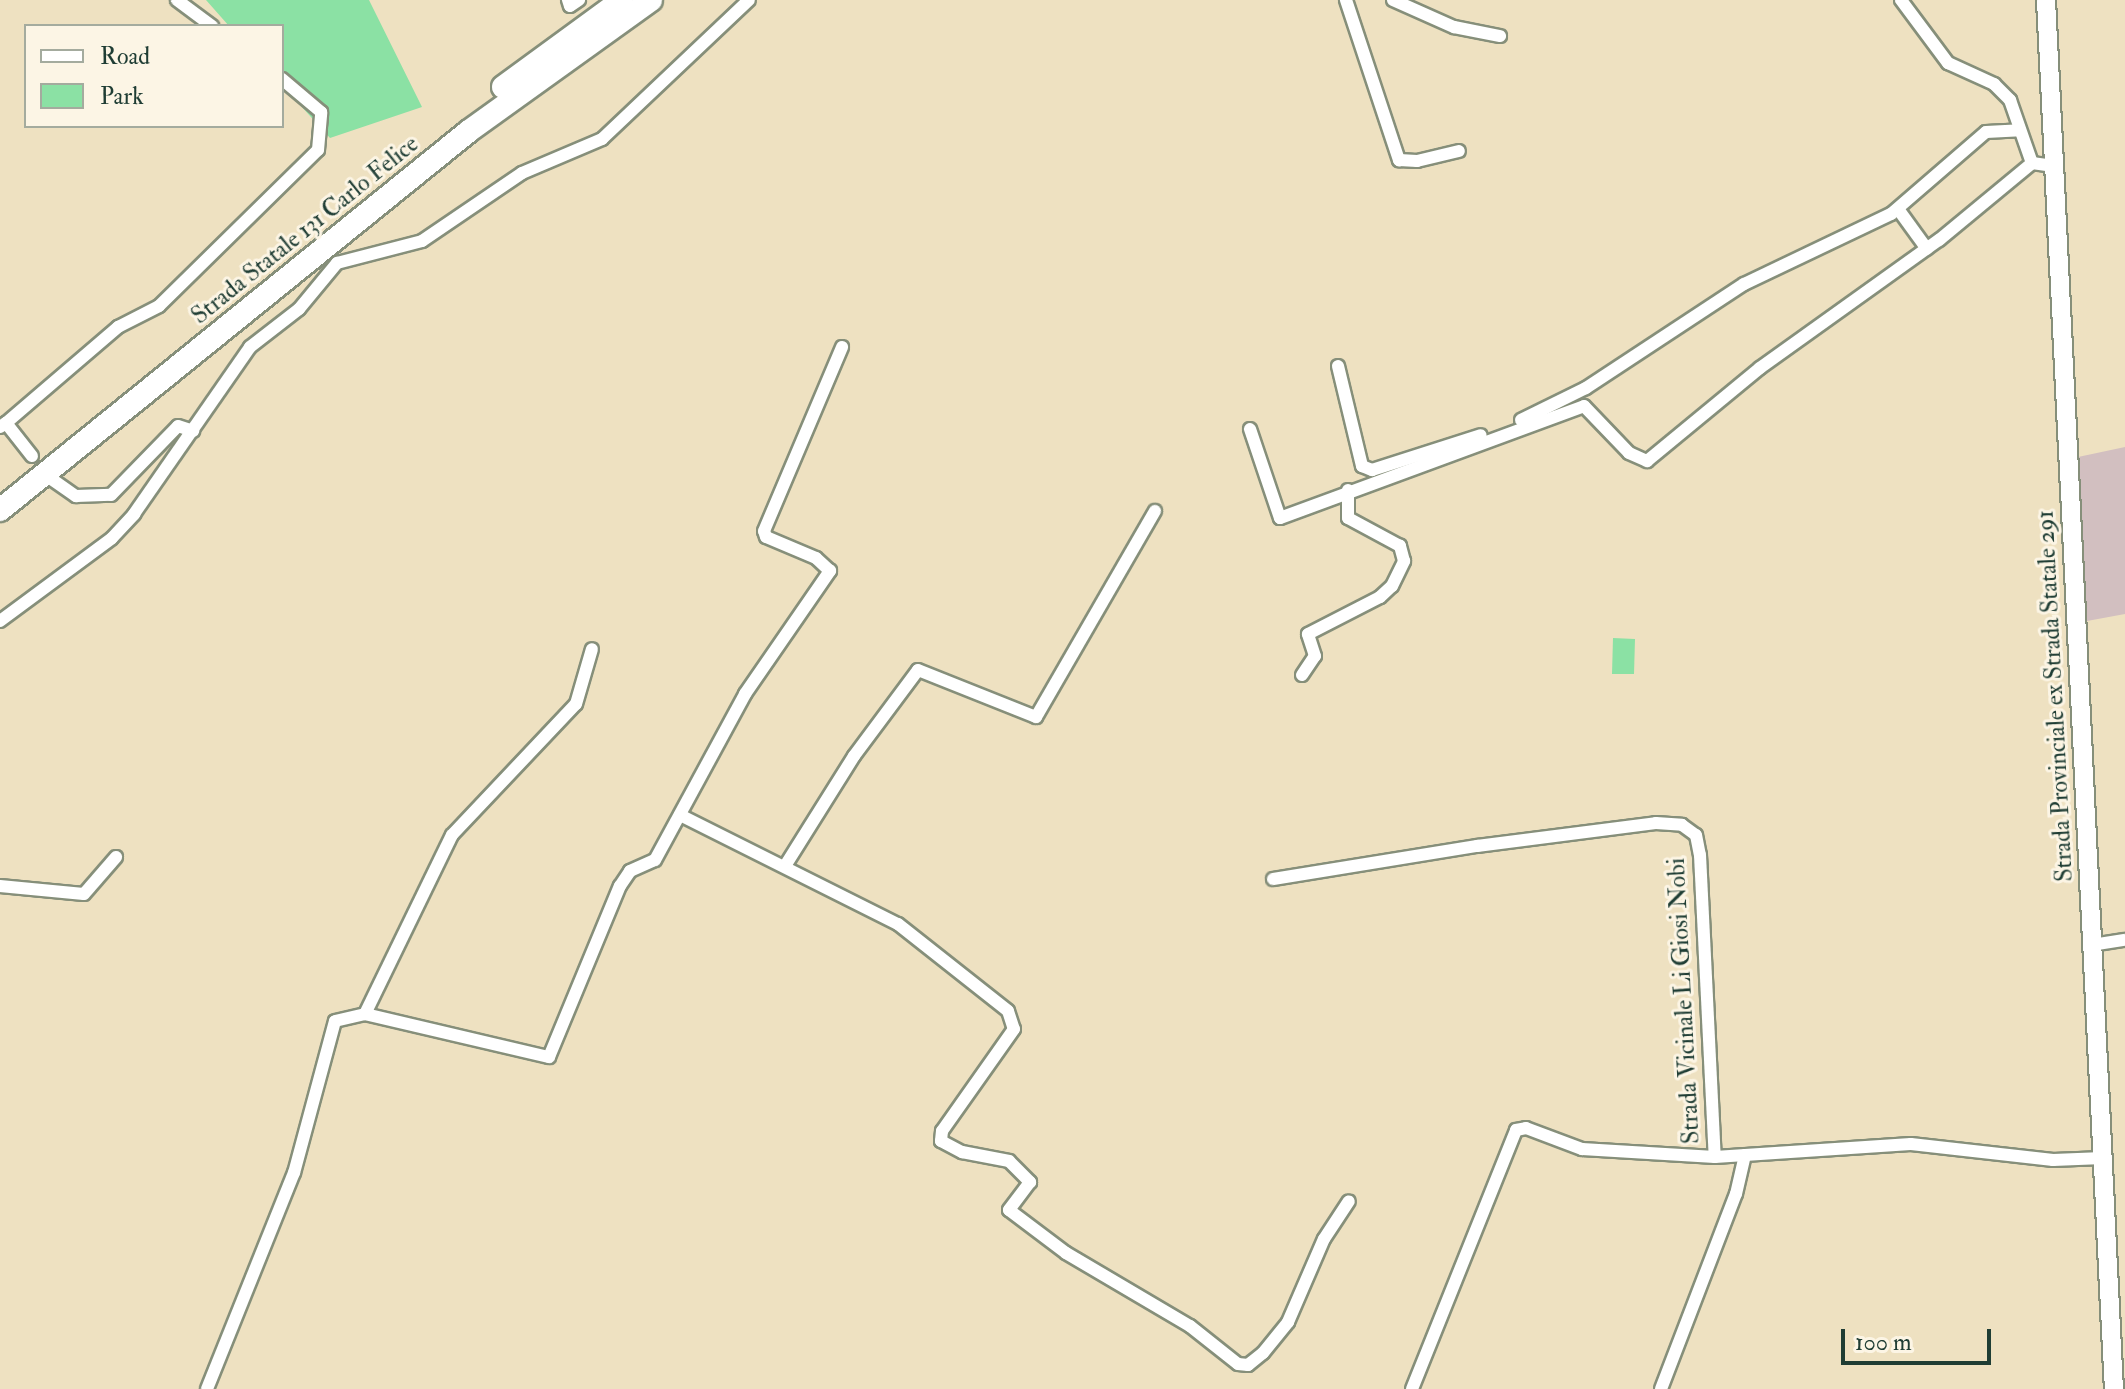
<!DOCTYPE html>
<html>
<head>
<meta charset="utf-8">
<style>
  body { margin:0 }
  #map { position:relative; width:2125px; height:1389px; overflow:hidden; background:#eee1c1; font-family:"IM FELL Double Pica",serif }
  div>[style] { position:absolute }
  .industrial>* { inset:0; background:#d2bfc0 }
  .green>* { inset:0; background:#8be1a4 }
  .roads { filter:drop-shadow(2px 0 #868f7a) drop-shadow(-2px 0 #868f7a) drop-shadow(0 2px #868f7a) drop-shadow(0 -2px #868f7a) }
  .street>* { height:12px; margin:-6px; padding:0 6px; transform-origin:6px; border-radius:6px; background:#fff }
  .secondary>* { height:18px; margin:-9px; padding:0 9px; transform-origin:9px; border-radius:9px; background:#fff }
  .highway>* { height:22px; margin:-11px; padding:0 11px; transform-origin:11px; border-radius:11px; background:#fff }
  span { translate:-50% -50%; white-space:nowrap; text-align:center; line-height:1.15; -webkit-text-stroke:6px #fcf5e5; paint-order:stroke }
  .street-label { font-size:24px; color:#1f3d34 }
  .legend { position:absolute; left:24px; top:24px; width:260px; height:104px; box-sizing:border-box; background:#fcf5e5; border:2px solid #a4ab9e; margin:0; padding:10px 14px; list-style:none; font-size:24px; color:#1f3d34 }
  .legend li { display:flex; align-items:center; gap:16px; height:40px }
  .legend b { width:40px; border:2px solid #a4ab9e }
  .scale { position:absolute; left:1841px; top:1329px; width:150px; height:36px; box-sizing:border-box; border:4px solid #1f3d34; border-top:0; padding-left:10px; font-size:24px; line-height:28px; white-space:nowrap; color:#1f3d34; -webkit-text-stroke:6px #fcf5e5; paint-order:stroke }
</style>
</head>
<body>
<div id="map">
  <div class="industrial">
    <i style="clip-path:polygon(2125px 447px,2125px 614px,2087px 621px,2078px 457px)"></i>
  </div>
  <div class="green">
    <i style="clip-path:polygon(206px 0,369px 0,422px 107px,330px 138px,282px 85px,282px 26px,229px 26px)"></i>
    <i style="clip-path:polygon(1613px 638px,1635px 639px,1634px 674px,1612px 674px)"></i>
  </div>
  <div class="roads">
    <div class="street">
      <i style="left:177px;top:0;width:44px;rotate:36.6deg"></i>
      <i style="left:568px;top:0;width:6px;rotate:72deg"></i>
      <i style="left:570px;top:6px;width:11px;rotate:-34deg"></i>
      <i style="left:1346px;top:0;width:169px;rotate:71.7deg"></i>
      <i style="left:1399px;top:160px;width:18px;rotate:3deg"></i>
      <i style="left:1417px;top:161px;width:43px;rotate:-13.4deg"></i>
      <i style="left:1393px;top:0;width:67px;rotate:23.9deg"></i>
      <i style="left:1454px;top:27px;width:47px;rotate:11.1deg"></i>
      <i style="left:1901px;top:0;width:79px;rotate:53.3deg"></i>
      <i style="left:1948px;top:63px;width:51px;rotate:24.5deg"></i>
      <i style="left:1994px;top:84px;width:23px;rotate:45deg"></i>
      <i style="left:2010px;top:100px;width:67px;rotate:70.8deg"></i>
      <i style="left:2032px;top:163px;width:22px;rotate:8deg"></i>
      <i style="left:1898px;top:209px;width:49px;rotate:54.1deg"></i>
      <i style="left:1338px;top:366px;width:103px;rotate:76.5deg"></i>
      <i style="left:1362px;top:466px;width:11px;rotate:22deg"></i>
      <i style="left:1372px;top:470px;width:114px;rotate:-17.8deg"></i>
      <i style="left:1521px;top:420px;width:72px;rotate:-26.2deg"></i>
      <i style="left:1586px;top:388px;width:189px;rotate:-33.4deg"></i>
      <i style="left:1744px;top:284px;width:163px;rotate:-25.5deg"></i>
      <i style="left:1891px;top:214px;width:125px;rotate:-40.8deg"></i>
      <i style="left:1986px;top:132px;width:34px;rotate:-3deg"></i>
      <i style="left:6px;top:423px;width:148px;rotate:-40.6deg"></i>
      <i style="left:118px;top:327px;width:46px;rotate:-27.1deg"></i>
      <i style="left:159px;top:306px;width:223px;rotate:-44.5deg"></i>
      <i style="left:318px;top:150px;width:38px;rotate:-85deg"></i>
      <i style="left:321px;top:112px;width:51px;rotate:-139.8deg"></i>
      <i style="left:0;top:427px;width:7px;rotate:-34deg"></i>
      <i style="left:6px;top:423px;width:42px;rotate:51.8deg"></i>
      <i style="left:1250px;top:429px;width:94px;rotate:71.4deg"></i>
      <i style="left:1280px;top:518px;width:324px;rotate:-20.2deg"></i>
      <i style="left:1584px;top:406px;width:65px;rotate:46.2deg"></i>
      <i style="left:1629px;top:453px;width:20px;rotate:24deg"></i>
      <i style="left:1647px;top:461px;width:146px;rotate:-39.5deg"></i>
      <i style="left:1760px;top:368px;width:220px;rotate:-35.6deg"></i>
      <i style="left:1939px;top:240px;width:121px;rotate:-39.6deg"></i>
      <i style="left:50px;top:478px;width:32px;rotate:35deg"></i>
      <i style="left:76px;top:496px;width:35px;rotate:-2deg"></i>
      <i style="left:111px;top:495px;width:96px;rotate:-45.8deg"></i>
      <i style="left:178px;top:426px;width:16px;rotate:18deg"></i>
      <i style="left:0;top:621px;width:139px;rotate:-36.5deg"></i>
      <i style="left:112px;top:538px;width:33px;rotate:-47deg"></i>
      <i style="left:134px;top:514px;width:203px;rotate:-55.2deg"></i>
      <i style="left:250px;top:347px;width:62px;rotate:-37.8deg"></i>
      <i style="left:299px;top:309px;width:60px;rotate:-50.4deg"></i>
      <i style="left:337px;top:263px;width:88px;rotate:-14.5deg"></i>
      <i style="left:422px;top:241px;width:121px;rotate:-34.2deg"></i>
      <i style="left:522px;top:173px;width:87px;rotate:-23deg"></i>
      <i style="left:602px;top:139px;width:202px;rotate:-43.4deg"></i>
      <i style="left:1302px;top:675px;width:23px;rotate:-56deg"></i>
      <i style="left:1315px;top:656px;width:23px;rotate:-108deg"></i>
      <i style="left:1308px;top:634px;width:81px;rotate:-27.2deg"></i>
      <i style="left:1380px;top:597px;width:16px;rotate:-43deg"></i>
      <i style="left:1392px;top:586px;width:28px;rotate:-64deg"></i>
      <i style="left:1404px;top:561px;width:16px;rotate:-105deg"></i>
      <i style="left:1400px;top:546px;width:59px;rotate:-151.7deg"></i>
      <i style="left:1348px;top:518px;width:28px;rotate:-90deg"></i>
      <i style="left:680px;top:815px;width:244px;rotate:26.6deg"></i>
      <i style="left:898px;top:924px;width:140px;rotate:38.3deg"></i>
      <i style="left:1008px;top:1011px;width:19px;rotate:72deg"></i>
      <i style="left:1014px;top:1029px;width:125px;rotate:125.2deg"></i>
      <i style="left:942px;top:1131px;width:10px;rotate:96deg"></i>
      <i style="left:941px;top:1141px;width:24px;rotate:28deg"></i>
      <i style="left:962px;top:1152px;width:48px;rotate:10.8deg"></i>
      <i style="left:1009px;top:1161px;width:30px;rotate:45deg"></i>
      <i style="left:1030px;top:1182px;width:35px;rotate:127deg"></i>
      <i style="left:1009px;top:1210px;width:71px;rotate:37deg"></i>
      <i style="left:1066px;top:1253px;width:144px;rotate:30.5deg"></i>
      <i style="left:1190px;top:1326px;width:61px;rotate:38.4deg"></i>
      <i style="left:1238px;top:1364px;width:10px;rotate:6deg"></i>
      <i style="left:1248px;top:1365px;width:19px;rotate:-39deg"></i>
      <i style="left:1263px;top:1353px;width:40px;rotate:-51deg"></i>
      <i style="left:1288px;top:1322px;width:90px;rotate:-66.6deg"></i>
      <i style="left:1324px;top:1239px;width:45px;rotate:-56.7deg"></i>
      <i style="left:785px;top:866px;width:130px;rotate:-57.9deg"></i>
      <i style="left:854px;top:756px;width:107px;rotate:-53.3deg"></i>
      <i style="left:918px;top:670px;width:127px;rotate:21.7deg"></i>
      <i style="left:1036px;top:717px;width:238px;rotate:-60deg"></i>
      <i style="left:1273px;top:879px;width:207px;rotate:-9.2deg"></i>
      <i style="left:1477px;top:846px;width:180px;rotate:-7.3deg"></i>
      <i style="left:1656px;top:823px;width:26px;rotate:4deg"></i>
      <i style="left:1682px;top:825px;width:17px;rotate:36deg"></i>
      <i style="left:1696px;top:835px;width:20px;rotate:79deg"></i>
      <i style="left:1700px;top:855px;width:302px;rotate:87.2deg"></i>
      <i style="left:1715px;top:1157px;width:196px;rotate:-3.8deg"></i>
      <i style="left:1911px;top:1144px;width:143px;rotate:6.4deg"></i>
      <i style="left:2053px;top:1160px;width:50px;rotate:-2.3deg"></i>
      <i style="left:0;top:886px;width:84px;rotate:5.4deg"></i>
      <i style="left:84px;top:894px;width:49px;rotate:-49.1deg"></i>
      <i style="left:2092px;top:945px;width:33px;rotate:-9deg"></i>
      <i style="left:365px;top:1014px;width:199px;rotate:-64.1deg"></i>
      <i style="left:452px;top:835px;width:180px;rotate:-46.6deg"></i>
      <i style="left:576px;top:704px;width:57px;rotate:-73.8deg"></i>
      <i style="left:207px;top:1389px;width:233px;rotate:-68.1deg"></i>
      <i style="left:294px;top:1173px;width:157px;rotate:-74.9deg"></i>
      <i style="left:335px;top:1021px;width:31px;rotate:-13deg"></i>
      <i style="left:365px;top:1014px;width:189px;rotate:13.2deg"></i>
      <i style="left:549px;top:1057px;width:185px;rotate:-67.5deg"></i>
      <i style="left:620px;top:886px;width:18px;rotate:-56deg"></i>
      <i style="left:630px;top:871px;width:27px;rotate:-24deg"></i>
      <i style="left:655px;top:860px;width:189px;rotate:-61.5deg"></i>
      <i style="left:745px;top:694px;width:150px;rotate:-55.4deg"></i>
      <i style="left:830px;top:571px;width:19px;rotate:-137deg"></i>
      <i style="left:816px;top:558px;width:54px;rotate:-157.2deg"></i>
      <i style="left:766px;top:537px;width:6px;rotate:-108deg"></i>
      <i style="left:764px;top:531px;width:200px;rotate:-67deg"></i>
      <i style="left:1412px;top:1389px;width:279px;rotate:-68.1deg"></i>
      <i style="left:1516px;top:1130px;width:10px;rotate:-11deg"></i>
      <i style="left:1526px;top:1128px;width:60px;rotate:20.6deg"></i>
      <i style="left:1582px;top:1149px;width:133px;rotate:3.4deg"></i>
      <i style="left:1661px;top:1389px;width:209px;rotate:-69deg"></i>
      <i style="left:1736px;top:1194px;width:40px;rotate:-77deg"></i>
    </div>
    <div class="secondary">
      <i style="left:2046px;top:0;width:1391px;rotate:87.2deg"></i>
    </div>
    <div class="highway">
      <i style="left:503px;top:87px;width:147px;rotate:-36.2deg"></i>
      <i style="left:0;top:510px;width:603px;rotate:-38.94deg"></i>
      <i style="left:469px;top:131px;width:224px;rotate:-35.7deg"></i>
    </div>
  </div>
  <div class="street-label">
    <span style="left:305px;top:230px;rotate:-39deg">Strada Statale 131 Carlo Felice</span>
    <span style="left:2055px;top:696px;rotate:-93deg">Strada Provinciale ex Strada Statale 291</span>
    <span style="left:1684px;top:1001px;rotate:-93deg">Strada Vicinale Li Giosi Nobi</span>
  </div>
  <ul class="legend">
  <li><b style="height:10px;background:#fff"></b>Road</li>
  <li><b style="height:22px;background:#8be1a4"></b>Park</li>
  </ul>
  <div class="scale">100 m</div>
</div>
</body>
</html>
